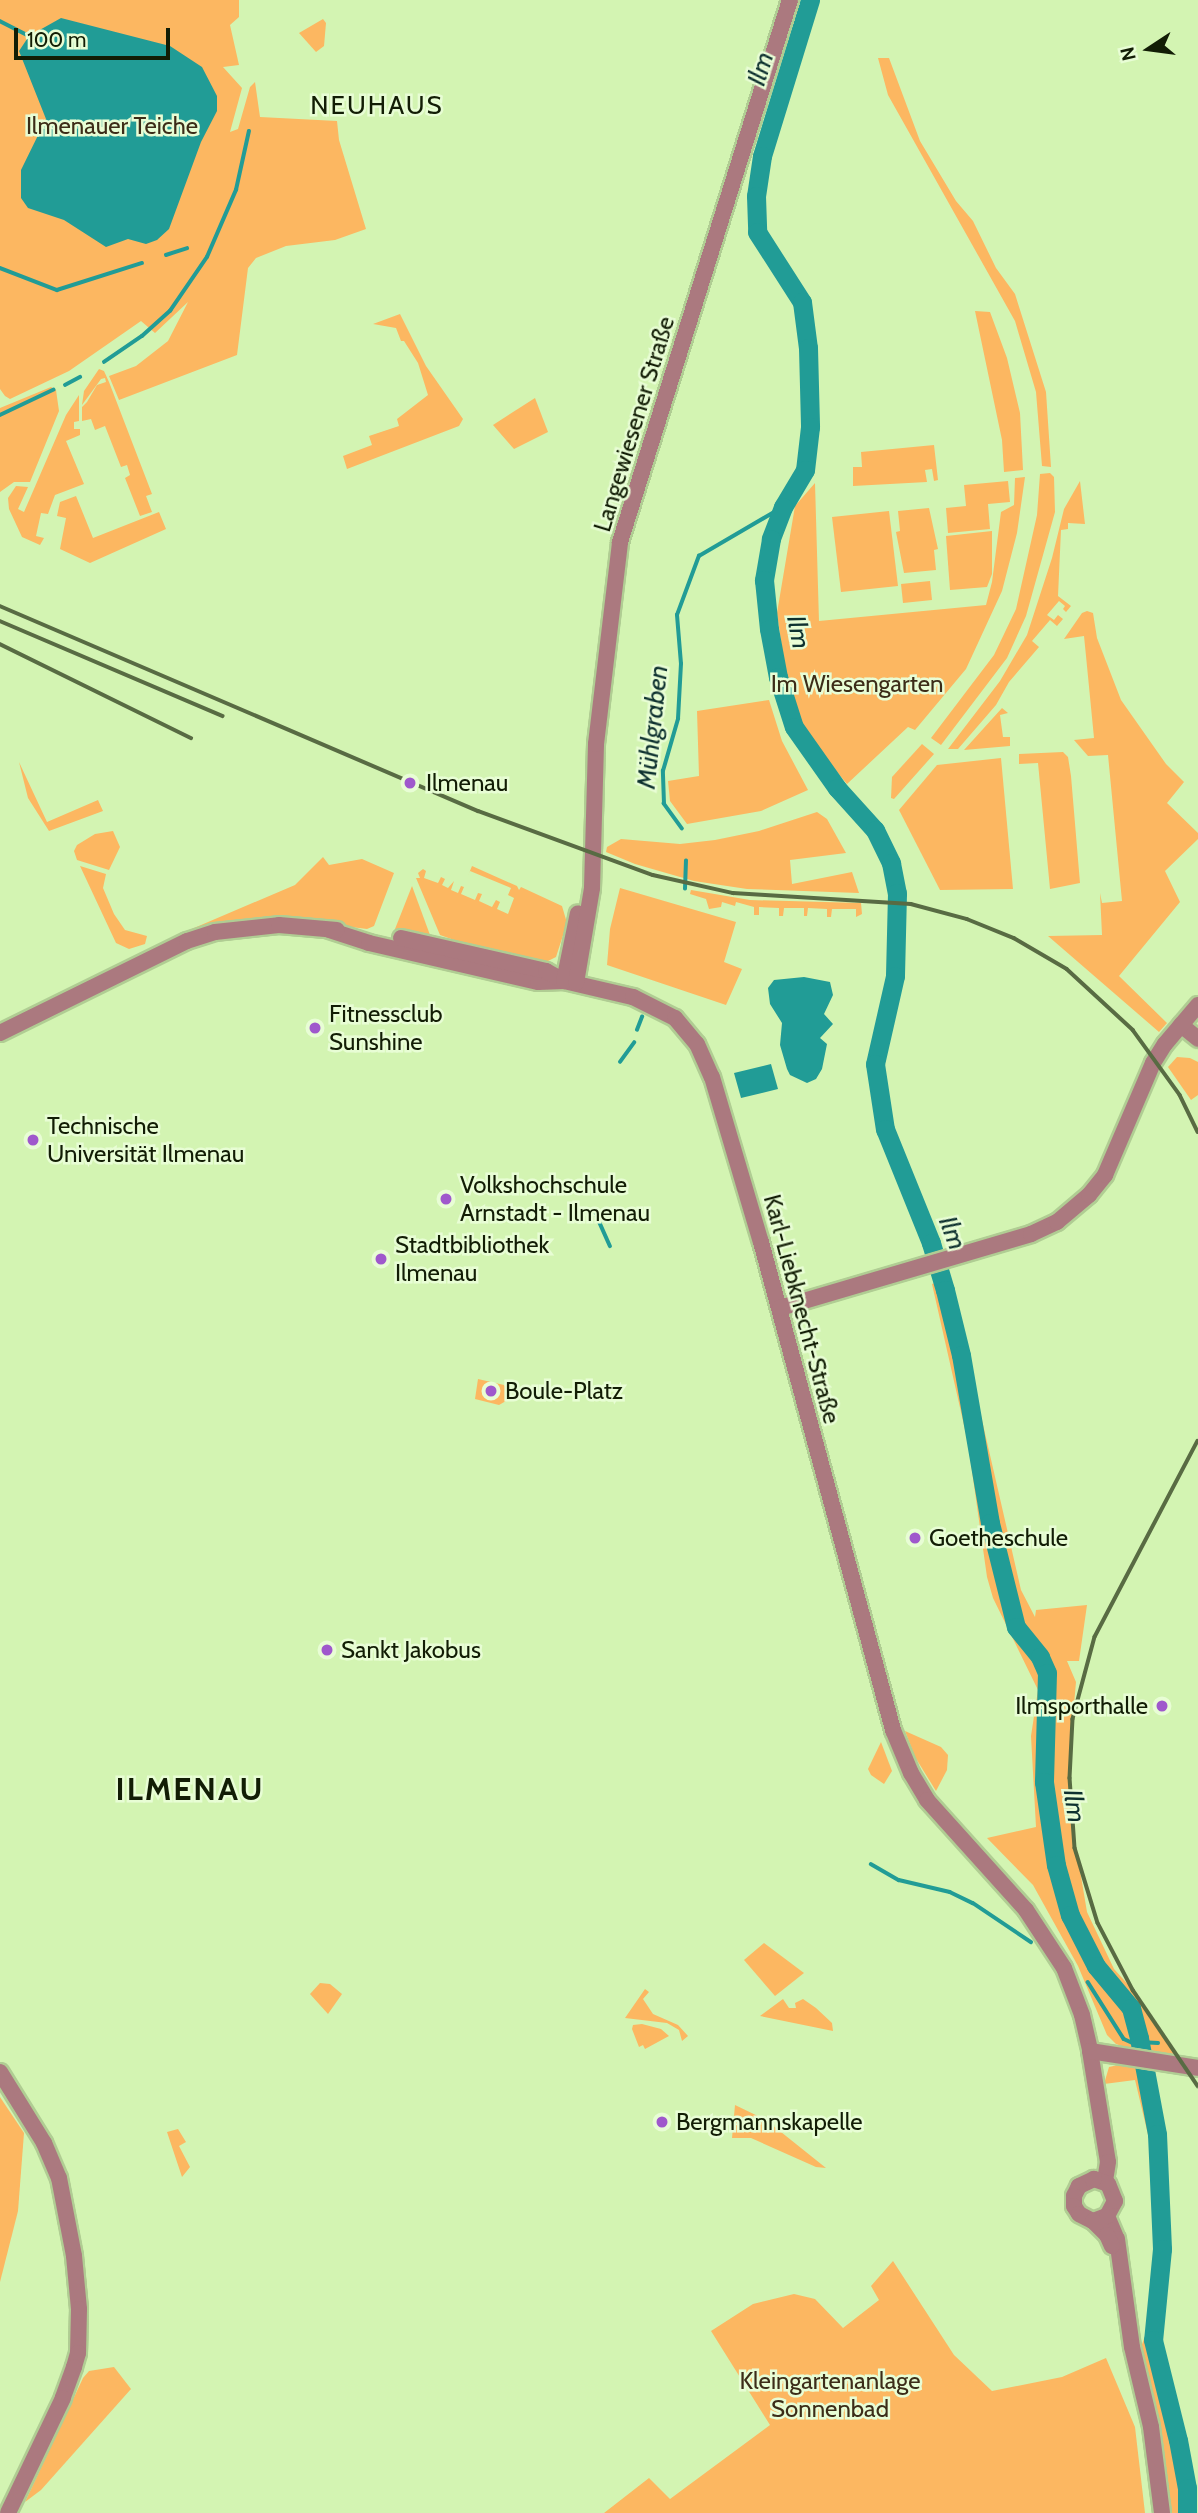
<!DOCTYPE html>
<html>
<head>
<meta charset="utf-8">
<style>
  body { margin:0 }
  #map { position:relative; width:1198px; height:2513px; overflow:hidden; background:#d3f4b2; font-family:Cabin,sans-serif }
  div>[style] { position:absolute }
  .green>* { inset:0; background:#fcb761 }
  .water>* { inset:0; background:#219c96 }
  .stream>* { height:3.5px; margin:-1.75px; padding:0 1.75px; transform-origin:1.75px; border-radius:1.75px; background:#219c96 }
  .river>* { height:19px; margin:-9.5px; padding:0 9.5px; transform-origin:9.5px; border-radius:9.5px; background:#219c96 }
  .roads { filter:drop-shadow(2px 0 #b0cd93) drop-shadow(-2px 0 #b0cd93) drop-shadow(0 2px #b0cd93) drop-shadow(0 -2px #b0cd93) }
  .secondary>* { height:16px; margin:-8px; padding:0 8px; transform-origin:8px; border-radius:8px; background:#ab797f }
  .rail>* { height:3.5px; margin:-1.75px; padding:0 1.75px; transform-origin:1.75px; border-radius:1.75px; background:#586b43 }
  .dots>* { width:19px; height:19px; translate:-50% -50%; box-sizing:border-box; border:4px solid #e8fdd5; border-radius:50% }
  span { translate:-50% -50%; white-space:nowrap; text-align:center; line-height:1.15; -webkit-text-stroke:5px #e8fdd5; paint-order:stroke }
  .park-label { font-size:24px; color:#3c2c18 }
  .street-label { font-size:24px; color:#121d05 }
  .poi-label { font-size:24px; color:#121d05 }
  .left { translate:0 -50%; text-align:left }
  .right { translate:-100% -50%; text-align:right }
  .water-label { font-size:26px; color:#0e312f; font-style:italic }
  .neighbourhood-label { font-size:26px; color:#121d05; letter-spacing:2px }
  .district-label { font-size:32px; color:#121d05; font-weight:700; letter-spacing:2px }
  .north { position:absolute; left:1114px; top:14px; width:70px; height:70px; -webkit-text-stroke:5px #e8fdd5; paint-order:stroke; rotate:257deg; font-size:19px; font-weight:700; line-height:28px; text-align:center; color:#121d05 }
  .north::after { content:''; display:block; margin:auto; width:24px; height:32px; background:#121d05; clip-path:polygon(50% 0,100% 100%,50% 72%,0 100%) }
  .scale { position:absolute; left:14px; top:28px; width:156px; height:32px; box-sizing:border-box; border:4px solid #121d05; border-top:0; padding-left:9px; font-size:21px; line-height:24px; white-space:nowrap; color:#121d05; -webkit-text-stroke:5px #e8fdd5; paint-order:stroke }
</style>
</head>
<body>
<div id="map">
  <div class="green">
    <i style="clip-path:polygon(0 0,239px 0,239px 17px,230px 25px,239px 65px,223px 67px,242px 88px,230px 132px,238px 129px,250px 87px,255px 82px,260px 117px,337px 121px,339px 140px,366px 229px,335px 240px,286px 246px,256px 258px,248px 268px,237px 355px,119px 400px,109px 376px,136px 366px,168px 341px,188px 302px,155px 333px,141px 321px,69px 371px,10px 399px,5px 396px,0 389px)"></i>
    <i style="clip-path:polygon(323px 19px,326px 23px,324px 46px,316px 52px,299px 33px)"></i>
    <i style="clip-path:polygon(878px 58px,889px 58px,920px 141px,956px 201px,973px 221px,996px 268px,1015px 294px,1046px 392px,1051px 467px,1042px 466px,1036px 392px,1015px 321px,888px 95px)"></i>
    <i style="clip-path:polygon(975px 311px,990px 312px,1007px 358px,1020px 413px,1023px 470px,1004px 472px,1002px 440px)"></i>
    <i style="clip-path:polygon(400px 314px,426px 366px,463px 419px,459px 426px,347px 469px,343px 456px,372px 445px,369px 436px,399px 426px,397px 419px,428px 395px,418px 363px,404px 341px,401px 341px,396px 328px,373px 324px)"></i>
    <i style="clip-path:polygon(99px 369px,104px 371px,109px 382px,152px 494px,146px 496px,152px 512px,140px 516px,125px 478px,130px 475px,127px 465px,121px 467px,105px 426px,95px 430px,91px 419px,82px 421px,82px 407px,87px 402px,97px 385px,106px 382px,105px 378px,101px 379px,82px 405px,84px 391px)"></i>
    <i style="clip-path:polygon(51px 387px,56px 390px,59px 411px,30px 482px,14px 482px,0 492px,0 408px)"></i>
    <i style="clip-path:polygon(79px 395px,79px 421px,74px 422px,74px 429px,80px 429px,80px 435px,66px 441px,84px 484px,55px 495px,48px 514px,41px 513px,36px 536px,44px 538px,40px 545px,22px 537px,9px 509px,8px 498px,16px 486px,28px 487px,18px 509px,24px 512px,66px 415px)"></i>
    <i style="clip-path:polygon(535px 398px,548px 432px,514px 449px,493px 425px)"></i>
    <i style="clip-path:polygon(934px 445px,938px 480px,934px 481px,932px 469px,925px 470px,927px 482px,853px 486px,853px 467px,862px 467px,861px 452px)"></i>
    <i style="clip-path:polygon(1050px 473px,1054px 477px,1055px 512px,1026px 616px,1007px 658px,941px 745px,931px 738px,994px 655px,1016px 609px,1037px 515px,1040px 474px)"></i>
    <i style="clip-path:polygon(1025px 477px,1017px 533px,1002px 591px,966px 669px,915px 730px,908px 727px,847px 784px,800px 727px,785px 670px,777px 613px,795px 506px,815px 483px,819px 621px,986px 605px,992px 582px,1001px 512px,1014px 505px,1015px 478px)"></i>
    <i style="clip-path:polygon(1008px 481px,1010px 502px,988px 504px,990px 529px,948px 533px,946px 508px,966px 506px,964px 485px)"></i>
    <i style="clip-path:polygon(1080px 481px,1085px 524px,1068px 523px,1068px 529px,1061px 530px,1058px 596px,1071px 606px,1066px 612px,1063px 609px,1065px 606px,1059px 601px,1047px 615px,1054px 620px,1058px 615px,1063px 619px,1057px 626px,1050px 620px,1032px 641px,1039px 647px,1009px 682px,996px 705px,958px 749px,948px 749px,1000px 681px,1027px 635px,1052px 558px,1064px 509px)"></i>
    <i style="clip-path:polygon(76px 496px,93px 538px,159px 512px,166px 529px,90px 563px,60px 549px,66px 518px,57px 516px,60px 502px)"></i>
    <i style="clip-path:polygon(929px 508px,938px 549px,934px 550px,936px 570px,904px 573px,896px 532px,900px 531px,898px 511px)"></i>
    <i style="clip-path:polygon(889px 511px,898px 586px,841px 592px,832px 517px)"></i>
    <i style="clip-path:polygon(992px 531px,992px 574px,987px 587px,950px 590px,946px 536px)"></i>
    <i style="clip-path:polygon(930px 581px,932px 600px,903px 603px,901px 584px)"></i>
    <i style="clip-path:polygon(1087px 611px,1093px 613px,1097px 638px,1121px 700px,1166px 764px,1184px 782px,1167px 803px,1198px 833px,1198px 839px,1165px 871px,1180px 902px,1119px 976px,1167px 1023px,1159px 1032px,1048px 936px,1102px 935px,1100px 893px,1102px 903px,1122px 901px,1108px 755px,1088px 756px,1074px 740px,1094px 738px,1086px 656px,1084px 636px,1064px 639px,1082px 613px)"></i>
    <i style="clip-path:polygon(769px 700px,782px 741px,808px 790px,761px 811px,687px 824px,670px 801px,668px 781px,699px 776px,697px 711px)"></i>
    <i style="clip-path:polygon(1002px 708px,1008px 713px,1000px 715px,1003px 737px,1010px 737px,1010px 746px,964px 750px)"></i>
    <i style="clip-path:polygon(922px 744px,934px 754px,894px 799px,891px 798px,892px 777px)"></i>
    <i style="clip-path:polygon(1063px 752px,1068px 757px,1071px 776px,1080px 883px,1050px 889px,1038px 763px,1019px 764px,1019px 754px)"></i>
    <i style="clip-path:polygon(1001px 758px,1013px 889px,940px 890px,899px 810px,937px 765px)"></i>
    <i style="clip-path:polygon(19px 762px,47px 822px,98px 800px,103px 811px,49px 831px,28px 798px)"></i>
    <i style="clip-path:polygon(817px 812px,827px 819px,846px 853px,790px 860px,792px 884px,852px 872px,859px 893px,747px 889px,694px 881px,635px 864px,606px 852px,607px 847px,621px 839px,680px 844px,715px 840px,759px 831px)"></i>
    <i style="clip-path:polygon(113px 831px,120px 847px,109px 870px,77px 860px,74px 851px,77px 845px,95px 834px)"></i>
    <i style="clip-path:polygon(323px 857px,329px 865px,362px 859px,394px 873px,374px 926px,367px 929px,279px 918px,229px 921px,180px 934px,295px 885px)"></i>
    <i style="clip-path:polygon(80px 866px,106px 874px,103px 888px,114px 914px,125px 930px,147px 936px,145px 944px,129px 949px,116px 943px)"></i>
    <i style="clip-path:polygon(472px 866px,517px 886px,519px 890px,521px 887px,562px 906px,567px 923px,556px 957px,540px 965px,491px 953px,440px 935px,416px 878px,420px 878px,418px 873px,423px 869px,426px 871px,424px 878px,438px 883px,441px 877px,445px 879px,442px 885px,448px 888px,454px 881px,451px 890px,458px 893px,461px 886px,464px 887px,461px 894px,475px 900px,478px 893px,482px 894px,479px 901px,492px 907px,496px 900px,500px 902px,497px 909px,508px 914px,514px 898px,508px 895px,511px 888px,470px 871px,467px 878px)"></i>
    <i style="clip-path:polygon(412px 886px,430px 935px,425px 939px,395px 929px)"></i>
    <i style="clip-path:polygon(620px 888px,736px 922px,724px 962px,742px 969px,726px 1005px,607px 965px,610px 929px)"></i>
    <i style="clip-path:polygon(691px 890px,750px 900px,861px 903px,862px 914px,856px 917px,856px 909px,832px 909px,831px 917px,827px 917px,827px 909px,808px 908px,807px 916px,804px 916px,804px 908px,784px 908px,783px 916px,779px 916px,779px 908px,759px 907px,759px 915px,754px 915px,754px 907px,736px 902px,735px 906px,722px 902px,721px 907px,709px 909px,706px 899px,690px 894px)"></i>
    <i style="clip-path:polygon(1177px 1057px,1190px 1058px,1198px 1062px,1198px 1095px,1191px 1100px,1168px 1067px)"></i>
    <i style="clip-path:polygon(948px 1272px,1021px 1590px,1035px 1617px,1036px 1610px,1087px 1605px,1079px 1661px,1067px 1661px,1076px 1682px,1070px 1750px,1070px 1811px,1087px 1912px,1114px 1969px,1133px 1990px,1179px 2057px,1142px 2053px,1116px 2044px,1107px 2035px,1078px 1966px,1033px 1885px,987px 1838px,1036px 1827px,1031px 1736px,1038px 1690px,993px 1598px,987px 1577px,968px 1443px,932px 1284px,937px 1282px,936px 1275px)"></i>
    <i style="clip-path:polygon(478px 1379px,504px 1385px,508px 1391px,506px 1401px,499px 1405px,475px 1399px)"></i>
    <i style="clip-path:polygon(905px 1731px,941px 1747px,948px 1755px,947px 1770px,936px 1791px,915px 1757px)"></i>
    <i style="clip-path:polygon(881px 1742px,892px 1771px,884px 1784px,871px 1775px,868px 1769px)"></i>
    <i style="clip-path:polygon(764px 1943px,804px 1973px,775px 1996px,744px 1960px)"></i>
    <i style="clip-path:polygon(320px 1983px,330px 1984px,342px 1994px,328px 2014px,310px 1994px)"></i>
    <i style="clip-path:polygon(645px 1989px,649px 1992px,643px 1999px,653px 2014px,678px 2025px,688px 2036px,682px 2041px,679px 2030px,667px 2023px,625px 2018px)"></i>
    <i style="clip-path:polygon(783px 1999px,789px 2008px,796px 2008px,795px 2003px,803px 1999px,816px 2008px,832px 2023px,833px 2031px,760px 2016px)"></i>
    <i style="clip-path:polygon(642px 2024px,661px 2029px,669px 2036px,645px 2049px,643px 2045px,639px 2047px,632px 2029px,633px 2025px)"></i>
    <i style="clip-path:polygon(1127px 2063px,1151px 2068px,1161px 2122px,1168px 2232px,1159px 2338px,1191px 2463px,1196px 2513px,1171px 2513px,1163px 2443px,1141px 2347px,1148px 2328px,1155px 2288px,1150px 2143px,1135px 2080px,1104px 2084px,1109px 2067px)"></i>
    <i style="clip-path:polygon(0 2097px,24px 2133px,18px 2211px,0 2282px)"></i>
    <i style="clip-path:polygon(735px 2105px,766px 2120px,826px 2168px,816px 2167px,751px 2138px,732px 2138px)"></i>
    <i style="clip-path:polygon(178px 2129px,186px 2142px,179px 2146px,190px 2167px,182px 2177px,167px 2132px)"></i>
    <i style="clip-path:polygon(893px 2261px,954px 2355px,992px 2391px,1062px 2377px,1106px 2358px,1135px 2427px,1145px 2513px,604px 2513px,649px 2478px,670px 2499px,770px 2425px,711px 2331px,753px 2304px,794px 2294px,815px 2299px,843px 2328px,879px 2300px,871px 2286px)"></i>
    <i style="clip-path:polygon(114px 2367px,131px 2389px,41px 2490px,25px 2502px,83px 2378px,89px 2371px)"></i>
  </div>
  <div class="water">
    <i style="clip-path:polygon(61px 18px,170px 46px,202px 67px,217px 96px,217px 111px,201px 142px,169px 229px,157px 240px,146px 244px,128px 239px,106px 247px,64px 220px,28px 208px,21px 198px,21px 170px,46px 119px,19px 51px,29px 36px)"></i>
    <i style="clip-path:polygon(804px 977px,830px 982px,833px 995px,824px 1014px,833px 1024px,820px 1038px,827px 1044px,822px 1069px,816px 1079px,807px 1083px,790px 1075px,787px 1069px,780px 1045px,782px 1023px,770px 1004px,768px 988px,774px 980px)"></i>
    <i style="clip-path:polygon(771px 1064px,778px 1089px,741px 1098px,734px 1073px)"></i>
  </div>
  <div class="stream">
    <i style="left:0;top:21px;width:33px;rotate:27deg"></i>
    <i style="left:166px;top:255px;width:22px;rotate:-18deg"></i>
    <i style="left:0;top:268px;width:61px;rotate:21.1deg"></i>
    <i style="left:57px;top:290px;width:89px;rotate:-17.6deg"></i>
    <i style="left:104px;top:362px;width:46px;rotate:-34.4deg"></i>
    <i style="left:142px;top:336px;width:38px;rotate:-42deg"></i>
    <i style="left:170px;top:311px;width:65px;rotate:-55.6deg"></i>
    <i style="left:207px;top:257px;width:73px;rotate:-66.6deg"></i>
    <i style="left:236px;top:190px;width:60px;rotate:-77.6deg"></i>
    <i style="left:65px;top:385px;width:17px;rotate:-28deg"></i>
    <i style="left:0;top:415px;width:59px;rotate:-25.3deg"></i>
    <i style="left:682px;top:829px;width:31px;rotate:-126deg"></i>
    <i style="left:664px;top:804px;width:33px;rotate:-92deg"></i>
    <i style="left:663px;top:771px;width:54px;rotate:-73.9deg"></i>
    <i style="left:678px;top:719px;width:55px;rotate:-86.9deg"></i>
    <i style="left:681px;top:664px;width:49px;rotate:-94.7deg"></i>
    <i style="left:677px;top:615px;width:63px;rotate:-69.6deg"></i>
    <i style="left:699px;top:556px;width:97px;rotate:-30.3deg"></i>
    <i style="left:685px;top:889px;width:28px;rotate:-88deg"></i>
    <i style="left:637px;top:1030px;width:14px;rotate:-69deg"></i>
    <i style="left:620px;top:1062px;width:24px;rotate:-54deg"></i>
    <i style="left:596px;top:1214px;width:35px;rotate:66deg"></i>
    <i style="left:871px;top:1864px;width:32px;rotate:30deg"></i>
    <i style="left:899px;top:1880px;width:52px;rotate:13.2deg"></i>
    <i style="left:950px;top:1892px;width:25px;rotate:26deg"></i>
    <i style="left:973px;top:1903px;width:70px;rotate:33.9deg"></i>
    <i style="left:1088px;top:1982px;width:67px;rotate:57.7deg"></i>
    <i style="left:1124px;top:2039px;width:17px;rotate:24deg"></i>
    <i style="left:1139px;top:2042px;width:19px;rotate:3deg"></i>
  </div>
  <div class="river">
    <i style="left:810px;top:0;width:163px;rotate:107.1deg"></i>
    <i style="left:762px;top:156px;width:40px;rotate:98.5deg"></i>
    <i style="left:756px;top:196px;width:36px;rotate:88deg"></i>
    <i style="left:757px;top:232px;width:83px;rotate:57.3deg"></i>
    <i style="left:802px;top:302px;width:46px;rotate:82.6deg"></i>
    <i style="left:808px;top:348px;width:79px;rotate:88.5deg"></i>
    <i style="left:810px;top:427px;width:43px;rotate:96.6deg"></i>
    <i style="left:805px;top:470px;width:43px;rotate:120.7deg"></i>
    <i style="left:783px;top:507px;width:34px;rotate:111deg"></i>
    <i style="left:771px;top:539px;width:42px;rotate:99.7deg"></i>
    <i style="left:764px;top:580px;width:49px;rotate:84.2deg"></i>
    <i style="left:769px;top:629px;width:49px;rotate:79.4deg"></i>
    <i style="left:778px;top:677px;width:52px;rotate:72.3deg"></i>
    <i style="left:794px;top:727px;width:75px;rotate:54.8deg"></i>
    <i style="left:837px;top:788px;width:57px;rotate:47.9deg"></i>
    <i style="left:875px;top:830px;width:37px;rotate:64deg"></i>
    <i style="left:891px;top:863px;width:31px;rotate:79deg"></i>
    <i style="left:897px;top:893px;width:83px;rotate:91.4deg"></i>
    <i style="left:895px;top:976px;width:90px;rotate:102.8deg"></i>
    <i style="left:875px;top:1064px;width:66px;rotate:81.3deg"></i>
    <i style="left:885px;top:1129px;width:123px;rotate:68deg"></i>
    <i style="left:931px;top:1243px;width:49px;rotate:73.4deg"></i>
    <i style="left:945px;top:1290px;width:67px;rotate:76.2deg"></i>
    <i style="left:961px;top:1355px;width:170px;rotate:80.2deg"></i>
    <i style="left:990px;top:1523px;width:107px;rotate:76deg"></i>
    <i style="left:1016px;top:1627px;width:38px;rotate:51deg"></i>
    <i style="left:1040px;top:1657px;width:17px;rotate:66deg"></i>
    <i style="left:1047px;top:1673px;width:109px;rotate:91.6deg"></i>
    <i style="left:1044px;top:1782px;width:84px;rotate:81.8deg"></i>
    <i style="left:1056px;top:1865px;width:52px;rotate:74.4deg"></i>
    <i style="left:1070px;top:1915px;width:57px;rotate:63deg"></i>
    <i style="left:1096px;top:1966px;width:55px;rotate:50.2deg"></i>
    <i style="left:1131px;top:2008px;width:31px;rotate:75deg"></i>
    <i style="left:1139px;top:2038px;width:98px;rotate:79.4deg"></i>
    <i style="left:1157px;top:2134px;width:115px;rotate:87.5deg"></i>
    <i style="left:1162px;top:2249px;width:91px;rotate:95.6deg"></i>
    <i style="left:1153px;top:2340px;width:103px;rotate:76deg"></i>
    <i style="left:1178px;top:2440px;width:49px;rotate:79.4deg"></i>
    <i style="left:1187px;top:2488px;width:25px;rotate:90deg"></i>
  </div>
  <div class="roads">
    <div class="secondary">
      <i style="left:329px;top:930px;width:42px;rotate:18deg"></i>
      <i style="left:369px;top:943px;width:173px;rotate:13deg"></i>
      <i style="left:538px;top:982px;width:26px;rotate:-2deg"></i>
      <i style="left:564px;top:981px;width:71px;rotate:13.1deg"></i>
      <i style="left:633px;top:997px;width:47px;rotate:26.6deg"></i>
      <i style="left:675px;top:1018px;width:34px;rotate:50deg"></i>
      <i style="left:697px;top:1044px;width:36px;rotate:66deg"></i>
      <i style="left:712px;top:1077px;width:172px;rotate:73.5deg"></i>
      <i style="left:761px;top:1242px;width:506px;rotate:74.86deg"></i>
      <i style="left:893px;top:1730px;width:47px;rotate:67.3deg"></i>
      <i style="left:911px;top:1773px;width:31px;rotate:59deg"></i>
      <i style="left:927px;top:1800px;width:148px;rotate:48deg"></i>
      <i style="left:1026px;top:1910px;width:69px;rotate:56.8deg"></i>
      <i style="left:1064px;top:1968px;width:50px;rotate:69deg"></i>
      <i style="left:1082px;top:2015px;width:37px;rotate:77deg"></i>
      <i style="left:1090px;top:2051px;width:112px;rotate:80.8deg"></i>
      <i style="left:1108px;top:2162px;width:20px;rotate:99deg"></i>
      <i style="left:401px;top:938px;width:149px;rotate:12.8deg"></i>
      <i style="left:546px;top:971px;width:21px;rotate:29deg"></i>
      <i style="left:564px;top:981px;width:69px;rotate:-78.4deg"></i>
      <i style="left:576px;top:983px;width:96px;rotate:-80.4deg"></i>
      <i style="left:592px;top:888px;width:144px;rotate:-88.4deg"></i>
      <i style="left:596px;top:744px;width:203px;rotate:-83.2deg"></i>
      <i style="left:620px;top:542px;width:568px;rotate:-72.59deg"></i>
      <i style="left:1181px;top:1025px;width:22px;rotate:39deg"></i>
      <i style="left:0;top:1033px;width:208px;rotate:-26.2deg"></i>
      <i style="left:187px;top:941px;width:29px;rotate:-18deg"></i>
      <i style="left:215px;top:932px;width:64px;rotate:-6.2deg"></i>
      <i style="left:279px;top:925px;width:58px;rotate:4.9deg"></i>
      <i style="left:780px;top:1308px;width:262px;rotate:-16.4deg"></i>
      <i style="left:1031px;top:1234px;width:29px;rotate:-25deg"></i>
      <i style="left:1057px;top:1222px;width:42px;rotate:-40.2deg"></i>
      <i style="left:1089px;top:1195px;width:26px;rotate:-51deg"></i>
      <i style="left:1105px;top:1175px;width:122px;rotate:-66.8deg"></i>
      <i style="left:1153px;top:1063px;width:22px;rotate:-58deg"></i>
      <i style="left:1165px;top:1044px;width:51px;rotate:-49.8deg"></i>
      <i style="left:1090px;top:2051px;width:109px;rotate:8.9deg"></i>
      <i style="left:0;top:2072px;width:84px;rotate:58.2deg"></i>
      <i style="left:44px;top:2143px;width:38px;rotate:67deg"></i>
      <i style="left:59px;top:2178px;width:79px;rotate:79.1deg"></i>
      <i style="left:74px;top:2256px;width:53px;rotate:84.6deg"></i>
      <i style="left:79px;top:2309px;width:44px;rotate:91.3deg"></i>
      <i style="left:78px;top:2353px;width:15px;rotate:106deg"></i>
      <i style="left:74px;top:2367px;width:33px;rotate:110deg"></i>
      <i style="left:63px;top:2398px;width:127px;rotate:115.6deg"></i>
      <i style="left:1107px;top:2216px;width:25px;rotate:67deg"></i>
      <i style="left:1117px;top:2239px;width:109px;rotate:82.1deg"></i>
      <i style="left:1132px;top:2347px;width:82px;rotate:76.6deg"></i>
      <i style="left:1151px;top:2427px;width:87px;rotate:82.7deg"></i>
      <i style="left:1093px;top:2221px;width:15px;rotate:-20deg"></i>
      <i style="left:1107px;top:2216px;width:17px;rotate:-62deg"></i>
      <i style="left:1115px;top:2201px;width:18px;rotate:-112deg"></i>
      <i style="left:1108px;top:2184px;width:15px;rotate:-160deg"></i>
      <i style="left:1094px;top:2179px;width:17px;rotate:155deg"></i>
      <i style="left:1079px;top:2186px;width:11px;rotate:117deg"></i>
      <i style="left:1074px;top:2196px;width:10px;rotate:90deg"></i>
      <i style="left:1074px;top:2206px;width:9px;rotate:58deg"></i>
      <i style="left:1079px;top:2214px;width:16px;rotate:27deg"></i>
      <i style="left:1093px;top:2221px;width:20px;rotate:45deg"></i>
      <i style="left:1107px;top:2235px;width:12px;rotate:66deg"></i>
    </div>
  </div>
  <div class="rail">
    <i style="left:0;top:606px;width:520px;rotate:23.21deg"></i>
    <i style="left:478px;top:811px;width:186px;rotate:20.1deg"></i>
    <i style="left:653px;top:875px;width:82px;rotate:12.7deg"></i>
    <i style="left:733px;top:893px;width:178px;rotate:3.5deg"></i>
    <i style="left:911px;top:904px;width:58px;rotate:15deg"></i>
    <i style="left:967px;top:919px;width:51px;rotate:22deg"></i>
    <i style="left:1014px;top:938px;width:61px;rotate:30.3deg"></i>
    <i style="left:1067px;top:969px;width:90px;rotate:42.7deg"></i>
    <i style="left:1133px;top:1030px;width:80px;rotate:54.1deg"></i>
    <i style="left:1180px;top:1095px;width:41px;rotate:64.1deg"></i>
    <i style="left:0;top:621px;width:242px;rotate:23.1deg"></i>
    <i style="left:0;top:644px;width:213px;rotate:26.2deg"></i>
    <i style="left:1198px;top:1441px;width:221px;rotate:117.7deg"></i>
    <i style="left:1095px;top:1637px;width:85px;rotate:105deg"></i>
    <i style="left:1073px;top:1719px;width:59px;rotate:92.9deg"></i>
    <i style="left:1070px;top:1778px;width:70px;rotate:85.9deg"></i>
    <i style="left:1075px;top:1848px;width:78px;rotate:73deg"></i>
    <i style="left:1098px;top:1923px;width:76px;rotate:62.4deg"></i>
    <i style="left:1133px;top:1990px;width:116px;rotate:55.9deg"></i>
  </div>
  <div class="dots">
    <i style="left:410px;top:783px;background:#9f58cc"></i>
    <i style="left:315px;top:1028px;background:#9f58cc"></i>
    <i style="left:33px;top:1140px;background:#9f58cc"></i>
    <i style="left:446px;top:1199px;background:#9f58cc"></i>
    <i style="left:381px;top:1259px;background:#9f58cc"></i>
    <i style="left:491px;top:1391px;background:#9f58cc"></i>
    <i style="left:915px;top:1538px;background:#9f58cc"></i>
    <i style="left:327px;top:1650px;background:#9f58cc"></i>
    <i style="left:1162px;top:1706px;background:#9f58cc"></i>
    <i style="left:662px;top:2122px;background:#9f58cc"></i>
  </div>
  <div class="park-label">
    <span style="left:112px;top:126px">Ilmenauer Teiche</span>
    <span style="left:857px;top:684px">Im Wiesengarten</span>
    <span style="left:830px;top:2395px">Kleingartenanlage<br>Sonnenbad</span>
  </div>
  <div class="street-label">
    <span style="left:634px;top:424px;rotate:-73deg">Langewiesener Straße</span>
    <span style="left:802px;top:1309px;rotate:75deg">Karl-Liebknecht-Straße</span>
  </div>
  <div class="poi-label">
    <span class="left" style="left:426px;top:783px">Ilmenau</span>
    <span class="left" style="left:329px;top:1028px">Fitnessclub<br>Sunshine</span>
    <span class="left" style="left:47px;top:1140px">Technische<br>Universität Ilmenau</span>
    <span class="left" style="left:460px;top:1199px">Volkshochschule<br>Arnstadt - Ilmenau</span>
    <span class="left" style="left:395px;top:1259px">Stadtbibliothek<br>Ilmenau</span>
    <span class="left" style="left:505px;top:1391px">Boule-Platz</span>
    <span class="left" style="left:929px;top:1538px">Goetheschule</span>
    <span class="left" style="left:341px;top:1650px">Sankt Jakobus</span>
    <span class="right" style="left:1148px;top:1706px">Ilmsporthalle</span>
    <span class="left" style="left:676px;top:2122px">Bergmannskapelle</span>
  </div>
  <div class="water-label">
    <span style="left:761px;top:69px;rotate:-73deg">Ilm</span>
    <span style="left:798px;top:632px;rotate:79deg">Ilm</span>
    <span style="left:653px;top:727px;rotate:-84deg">Mühlgraben</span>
    <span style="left:952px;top:1233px;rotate:69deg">Ilm</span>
    <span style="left:1074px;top:1806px;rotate:82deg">Ilm</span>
  </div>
  <div class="neighbourhood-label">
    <span style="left:377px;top:106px">NEUHAUS</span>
  </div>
  <div class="district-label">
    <span style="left:190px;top:1789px">ILMENAU</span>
  </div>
  <div class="north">N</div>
  <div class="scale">100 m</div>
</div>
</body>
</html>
